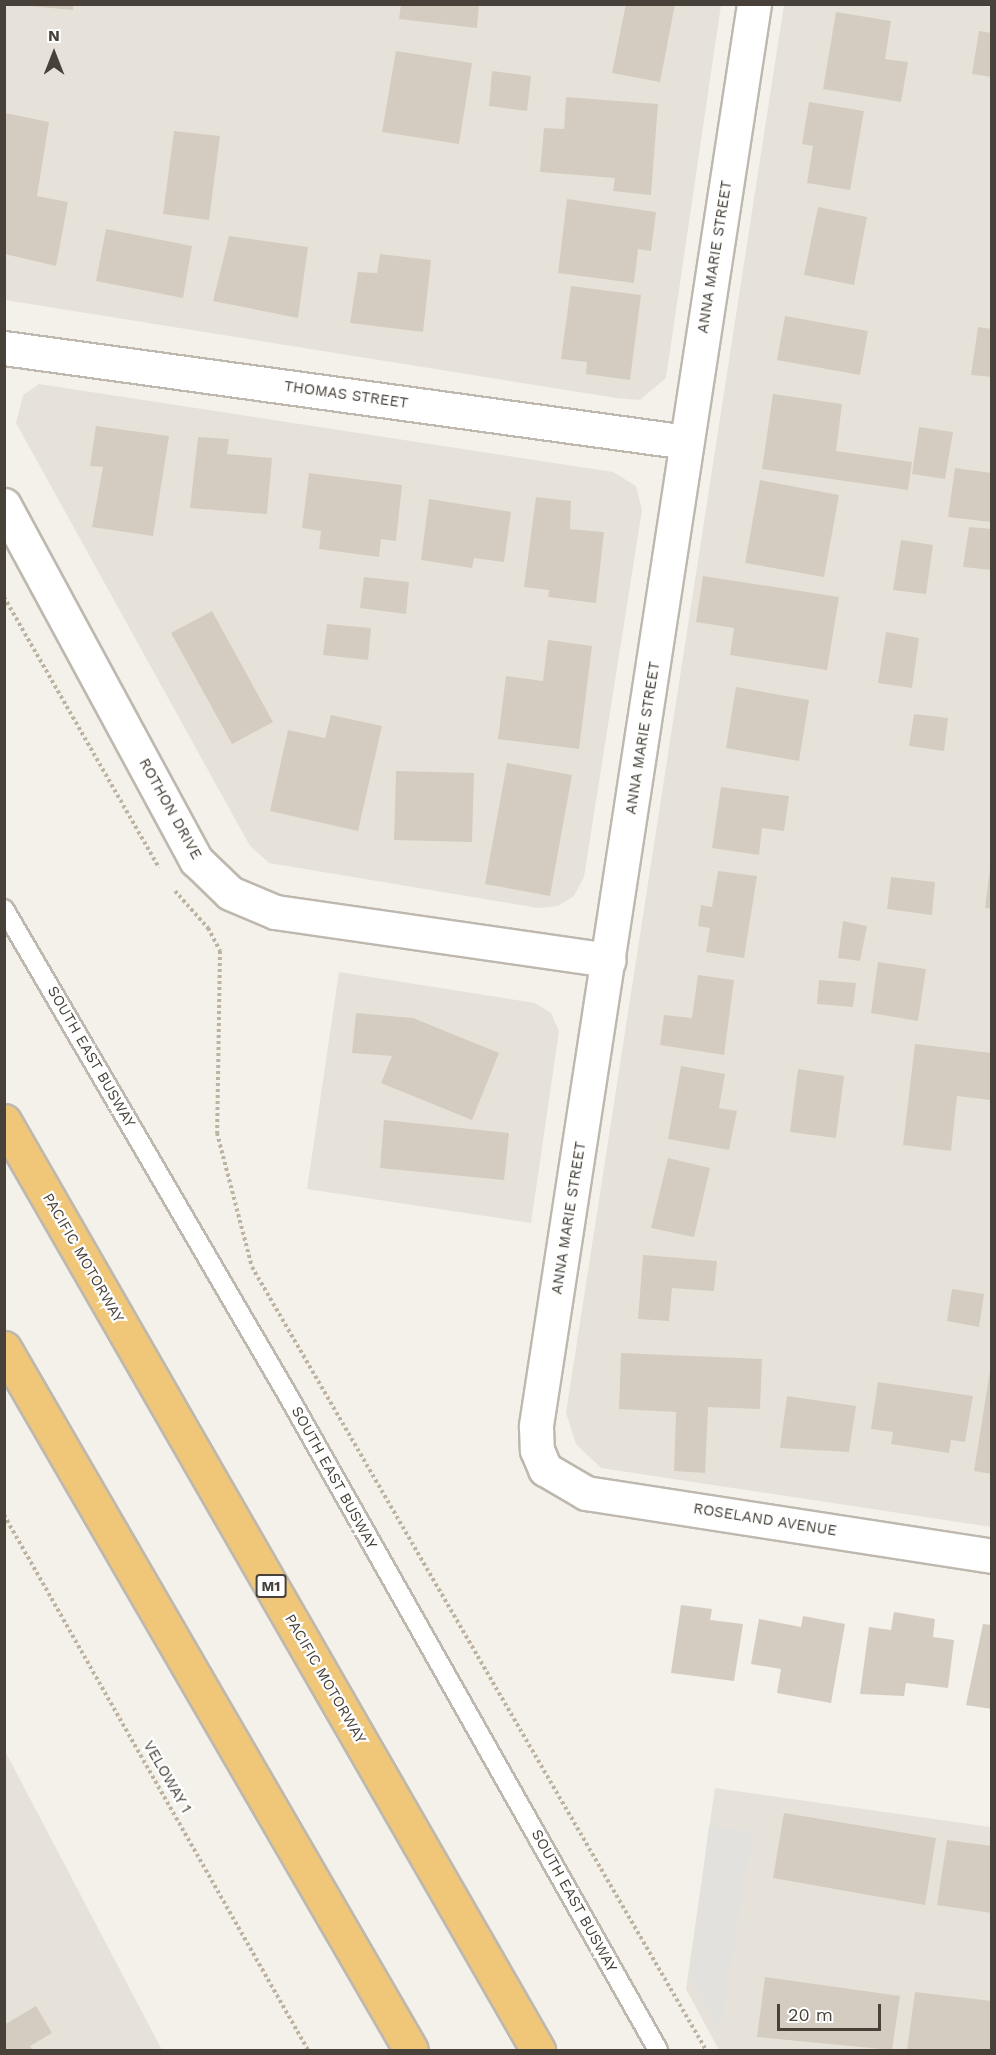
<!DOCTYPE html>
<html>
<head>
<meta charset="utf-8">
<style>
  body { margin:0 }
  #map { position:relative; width:996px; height:2055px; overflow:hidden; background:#f3f1ea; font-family:"Work Sans",sans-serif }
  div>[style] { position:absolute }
  .residential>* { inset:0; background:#e7e2d9 }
  .parking>* { inset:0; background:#e2e1de }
  .building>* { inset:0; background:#d4ccc1 }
  .path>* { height:4px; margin-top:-2px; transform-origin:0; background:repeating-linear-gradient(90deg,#beb3a0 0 3px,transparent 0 6px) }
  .roads { filter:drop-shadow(2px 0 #beb8ae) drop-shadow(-2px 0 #beb8ae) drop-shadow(0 2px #beb8ae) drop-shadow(0 -2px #beb8ae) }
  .lane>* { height:18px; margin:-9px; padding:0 9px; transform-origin:9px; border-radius:9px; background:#fff }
  .street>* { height:33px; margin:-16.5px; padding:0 16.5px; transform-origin:16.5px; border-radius:16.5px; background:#fff }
  .highway>* { height:33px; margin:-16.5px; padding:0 16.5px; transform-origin:16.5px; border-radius:16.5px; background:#f0c779 }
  span { translate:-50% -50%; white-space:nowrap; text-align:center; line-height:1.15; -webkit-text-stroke:4.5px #fff; paint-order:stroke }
  .shield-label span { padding:2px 4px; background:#fff; border:2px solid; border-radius:4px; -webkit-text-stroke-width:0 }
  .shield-label { font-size:14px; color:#474139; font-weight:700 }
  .street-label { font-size:15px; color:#474139 }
  .frame { position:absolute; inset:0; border:6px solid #474139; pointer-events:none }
  .north { position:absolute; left:24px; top:24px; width:60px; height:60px; -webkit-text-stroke:4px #fff; paint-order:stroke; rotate:0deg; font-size:16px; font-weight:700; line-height:24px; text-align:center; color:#474139 }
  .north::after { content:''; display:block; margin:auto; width:21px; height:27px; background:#474139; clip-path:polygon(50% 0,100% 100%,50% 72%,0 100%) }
  .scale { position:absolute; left:777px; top:2004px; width:104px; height:27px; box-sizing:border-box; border:3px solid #474139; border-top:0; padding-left:8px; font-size:18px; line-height:21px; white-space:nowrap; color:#474139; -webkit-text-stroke:4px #fff; paint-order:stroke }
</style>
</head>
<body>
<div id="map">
  <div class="residential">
    <i style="clip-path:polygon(4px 5px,721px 5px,666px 378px,640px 400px,616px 398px,5px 300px)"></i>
    <i style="clip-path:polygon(784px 5px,991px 5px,991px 1527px,601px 1468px,576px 1444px,566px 1413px)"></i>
    <i style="clip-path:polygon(39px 384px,613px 472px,636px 486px,642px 510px,584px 877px,574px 896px,558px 906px,538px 908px,269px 863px,250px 846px,16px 423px,23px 395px)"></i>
    <i style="clip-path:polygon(339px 972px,535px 1003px,551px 1013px,559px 1031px,531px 1223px,307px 1189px)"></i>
    <i style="clip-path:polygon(5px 1751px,162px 2050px,5px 2050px)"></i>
    <i style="clip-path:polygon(715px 1788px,991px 1827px,991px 2050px,719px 2050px,686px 1989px)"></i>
  </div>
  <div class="parking">
    <i style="clip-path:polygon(709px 1825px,753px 1832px,720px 2031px,690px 1981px)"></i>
  </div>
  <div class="building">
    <i style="clip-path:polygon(30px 4px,73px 4px,73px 10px,30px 6px)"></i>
    <i style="clip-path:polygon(401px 4px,479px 4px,477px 28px,399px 19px)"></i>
    <i style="clip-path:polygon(626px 4px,675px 4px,660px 82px,612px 73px)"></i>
    <i style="clip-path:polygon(836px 12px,891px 21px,885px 59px,908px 62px,901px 102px,823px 89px)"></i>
    <i style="clip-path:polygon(979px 31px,992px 33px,992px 77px,972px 74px)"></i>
    <i style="clip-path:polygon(396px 51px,472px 63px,459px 144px,382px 132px)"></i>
    <i style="clip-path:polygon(492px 71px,531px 76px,527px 111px,489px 106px)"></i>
    <i style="clip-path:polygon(566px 97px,658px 104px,651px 195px,613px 191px,615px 178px,540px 172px,544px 128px,564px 129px)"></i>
    <i style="clip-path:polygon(809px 102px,864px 111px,850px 190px,807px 183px,813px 146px,802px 144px)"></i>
    <i style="clip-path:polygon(5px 113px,49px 122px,37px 196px,68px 202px,56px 266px,5px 254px)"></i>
    <i style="clip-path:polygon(174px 131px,220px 136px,209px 220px,163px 214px)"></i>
    <i style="clip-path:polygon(567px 199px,656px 212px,651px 251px,638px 249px,634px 283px,558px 273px)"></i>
    <i style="clip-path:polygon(818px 207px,867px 217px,854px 285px,804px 275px)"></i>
    <i style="clip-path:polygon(106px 229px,192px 246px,183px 298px,96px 281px)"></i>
    <i style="clip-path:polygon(229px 236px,308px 247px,298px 318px,213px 301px)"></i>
    <i style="clip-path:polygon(380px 254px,431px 260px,423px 332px,350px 323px,358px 272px,377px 273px)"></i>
    <i style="clip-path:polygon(571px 286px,641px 295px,630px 380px,586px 374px,587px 362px,561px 359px)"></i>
    <i style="clip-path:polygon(785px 316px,868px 331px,860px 375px,777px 360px)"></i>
    <i style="clip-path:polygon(978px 327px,992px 329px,992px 377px,971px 375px)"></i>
    <i style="clip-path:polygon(773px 394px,842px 404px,836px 451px,912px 462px,908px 490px,762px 469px)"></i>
    <i style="clip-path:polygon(96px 426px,169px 436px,153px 536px,92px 527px,103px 467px,90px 466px)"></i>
    <i style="clip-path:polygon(919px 427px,953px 432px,945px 479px,912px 474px)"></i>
    <i style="clip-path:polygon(198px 437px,229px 439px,227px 454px,272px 458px,267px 514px,190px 508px)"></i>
    <i style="clip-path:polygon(955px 468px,992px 473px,992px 522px,948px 517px)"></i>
    <i style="clip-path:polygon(309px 473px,402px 485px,396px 541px,381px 539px,379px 557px,319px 549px,321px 531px,302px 528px)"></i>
    <i style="clip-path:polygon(760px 480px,839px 495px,824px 577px,745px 563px)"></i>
    <i style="clip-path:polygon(536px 497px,571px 501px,570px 529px,604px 532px,596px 603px,548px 597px,549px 590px,524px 587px)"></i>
    <i style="clip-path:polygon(429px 499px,511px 512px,504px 562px,474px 558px,472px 568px,421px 560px)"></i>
    <i style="clip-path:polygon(969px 527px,992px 529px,992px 570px,963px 567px)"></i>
    <i style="clip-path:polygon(901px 540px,933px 545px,926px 594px,893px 590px)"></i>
    <i style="clip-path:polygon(703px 576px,839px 597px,827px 670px,730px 655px,734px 628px,696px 622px)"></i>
    <i style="clip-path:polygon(364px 577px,409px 582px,406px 614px,360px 608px)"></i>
    <i style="clip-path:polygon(212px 611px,273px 722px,232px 744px,171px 633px)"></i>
    <i style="clip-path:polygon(327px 624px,371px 628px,368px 660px,323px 655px)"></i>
    <i style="clip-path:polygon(886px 632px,919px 638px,912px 688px,878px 683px)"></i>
    <i style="clip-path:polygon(548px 640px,592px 646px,579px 749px,498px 739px,506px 676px,543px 681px)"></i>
    <i style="clip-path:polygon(736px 687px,809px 700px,799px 761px,726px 748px)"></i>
    <i style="clip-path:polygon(914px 714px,948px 718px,944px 751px,909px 746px)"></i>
    <i style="clip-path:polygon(331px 715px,382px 726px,358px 831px,270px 811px,288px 730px,325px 738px)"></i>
    <i style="clip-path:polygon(507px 763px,572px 775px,550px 896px,485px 884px)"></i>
    <i style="clip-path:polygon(396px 771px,474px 773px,472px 842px,394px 840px)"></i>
    <i style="clip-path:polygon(721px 787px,789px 796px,784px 831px,762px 828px,759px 855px,712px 848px)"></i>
    <i style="clip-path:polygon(990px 869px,992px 869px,992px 909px,985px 908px)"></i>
    <i style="clip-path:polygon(718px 871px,757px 876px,744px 958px,706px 952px,710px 928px,698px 926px,701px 905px,712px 907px)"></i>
    <i style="clip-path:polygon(891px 877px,935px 882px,932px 915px,887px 909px)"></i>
    <i style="clip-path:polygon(843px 921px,867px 926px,860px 961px,838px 958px)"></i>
    <i style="clip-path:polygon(878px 962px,926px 969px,918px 1021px,871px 1013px)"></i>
    <i style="clip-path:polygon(698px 975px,734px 980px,724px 1055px,660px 1045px,664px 1015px,692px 1018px)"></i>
    <i style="clip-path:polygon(819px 980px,856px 983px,853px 1007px,817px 1004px)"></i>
    <i style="clip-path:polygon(356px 1013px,413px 1018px,499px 1053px,472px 1120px,381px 1083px,392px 1056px,352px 1053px)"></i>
    <i style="clip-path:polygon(915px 1044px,992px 1053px,990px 1100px,957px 1096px,951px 1151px,903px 1145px)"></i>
    <i style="clip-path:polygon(681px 1066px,725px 1074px,719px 1108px,737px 1111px,729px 1150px,668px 1139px)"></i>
    <i style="clip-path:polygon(798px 1069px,844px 1076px,836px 1138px,790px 1132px)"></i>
    <i style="clip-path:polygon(384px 1120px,509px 1133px,504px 1180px,380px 1168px)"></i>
    <i style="clip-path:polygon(668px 1158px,710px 1168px,694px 1237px,651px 1228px)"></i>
    <i style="clip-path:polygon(643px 1255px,717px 1261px,714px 1291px,672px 1288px,669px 1321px,638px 1319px)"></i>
    <i style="clip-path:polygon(952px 1289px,984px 1294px,979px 1327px,947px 1321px)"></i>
    <i style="clip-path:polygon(621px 1353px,762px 1359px,760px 1409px,708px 1407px,705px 1473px,674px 1471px,676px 1412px,619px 1409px)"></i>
    <i style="clip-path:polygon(990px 1371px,992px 1371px,992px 1474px,974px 1471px)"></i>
    <i style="clip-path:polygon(878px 1382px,973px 1396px,965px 1442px,951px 1440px,949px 1453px,891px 1444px,893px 1432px,871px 1429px)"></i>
    <i style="clip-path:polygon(787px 1396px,856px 1406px,849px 1452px,780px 1448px)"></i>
    <i style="clip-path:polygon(681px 1605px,712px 1609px,710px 1620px,743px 1624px,734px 1681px,671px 1673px)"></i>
    <i style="clip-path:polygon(894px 1612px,935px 1619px,933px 1637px,954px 1640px,948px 1688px,906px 1683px,904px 1696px,860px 1694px,869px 1627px,891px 1630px)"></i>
    <i style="clip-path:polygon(803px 1616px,845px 1624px,831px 1703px,777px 1693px,781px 1669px,751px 1664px,759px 1619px,801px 1627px)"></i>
    <i style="clip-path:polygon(983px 1624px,992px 1625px,992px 1709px,966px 1705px)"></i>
    <i style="clip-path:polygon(784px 1813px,936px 1838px,925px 1905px,773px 1878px)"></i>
    <i style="clip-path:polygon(947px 1840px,992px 1846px,992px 1913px,937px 1905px)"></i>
    <i style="clip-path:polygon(765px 1977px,900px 1996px,892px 2050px,757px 2037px)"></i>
    <i style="clip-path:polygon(915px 1992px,992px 2001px,992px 2050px,907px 2050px)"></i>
    <i style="clip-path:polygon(36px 2006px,52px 2033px,30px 2046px,33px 2050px,4px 2050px,4px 2025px)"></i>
  </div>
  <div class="path">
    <i style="left:4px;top:597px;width:312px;rotate:60.2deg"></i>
    <i style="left:175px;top:891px;width:50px;rotate:48.3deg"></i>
    <i style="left:208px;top:928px;width:26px;rotate:62deg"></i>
    <i style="left:220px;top:951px;width:182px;rotate:90.9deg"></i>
    <i style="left:217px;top:1133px;width:138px;rotate:75.4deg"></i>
    <i style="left:252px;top:1267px;width:905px;rotate:59.89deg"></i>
    <i style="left:4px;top:1515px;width:615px;rotate:60.39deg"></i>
  </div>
  <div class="roads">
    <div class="lane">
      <i style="left:4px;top:909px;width:567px;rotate:59.73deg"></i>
      <i style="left:290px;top:1399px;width:748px;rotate:60.52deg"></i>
    </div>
    <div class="street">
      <i style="left:754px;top:4px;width:1439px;rotate:98.72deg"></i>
      <i style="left:536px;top:1426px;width:24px;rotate:88deg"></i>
      <i style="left:537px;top:1450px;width:21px;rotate:67deg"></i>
      <i style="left:545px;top:1469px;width:48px;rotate:30.3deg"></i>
      <i style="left:586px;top:1493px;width:411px;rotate:8.8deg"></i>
      <i style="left:4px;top:348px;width:689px;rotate:7.84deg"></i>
      <i style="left:4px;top:505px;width:404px;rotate:61.6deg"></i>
      <i style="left:196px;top:860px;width:47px;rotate:44.1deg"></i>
      <i style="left:230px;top:893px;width:49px;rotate:22.9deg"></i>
      <i style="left:275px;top:912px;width:337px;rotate:8.2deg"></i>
    </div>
    <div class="highway">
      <i style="left:4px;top:1121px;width:1072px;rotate:60.11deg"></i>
      <i style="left:4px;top:1348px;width:811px;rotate:59.9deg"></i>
    </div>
  </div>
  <div class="shield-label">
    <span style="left:271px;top:1586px">M1</span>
  </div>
  <div class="street-label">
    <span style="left:715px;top:257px;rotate:-81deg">ANNA MARIE STREET</span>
    <span style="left:346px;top:395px;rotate:8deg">THOMAS STREET</span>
    <span style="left:643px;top:738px;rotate:-81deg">ANNA MARIE STREET</span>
    <span style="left:170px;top:809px;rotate:61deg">ROTHON DRIVE</span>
    <span style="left:91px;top:1057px;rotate:60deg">SOUTH EAST BUSWAY</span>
    <span style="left:569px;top:1218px;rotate:-81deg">ANNA MARIE STREET</span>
    <span style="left:83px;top:1258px;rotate:60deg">PACIFIC MOTORWAY</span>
    <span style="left:334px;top:1478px;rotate:61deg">SOUTH EAST BUSWAY</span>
    <span style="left:765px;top:1520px;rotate:9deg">ROSELAND AVENUE</span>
    <span style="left:325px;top:1679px;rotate:60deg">PACIFIC MOTORWAY</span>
    <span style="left:167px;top:1777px;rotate:60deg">VELOWAY 1</span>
    <span style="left:574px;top:1901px;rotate:61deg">SOUTH EAST BUSWAY</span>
  </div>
  <div class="frame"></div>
  <div class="north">N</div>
  <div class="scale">20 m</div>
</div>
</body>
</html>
